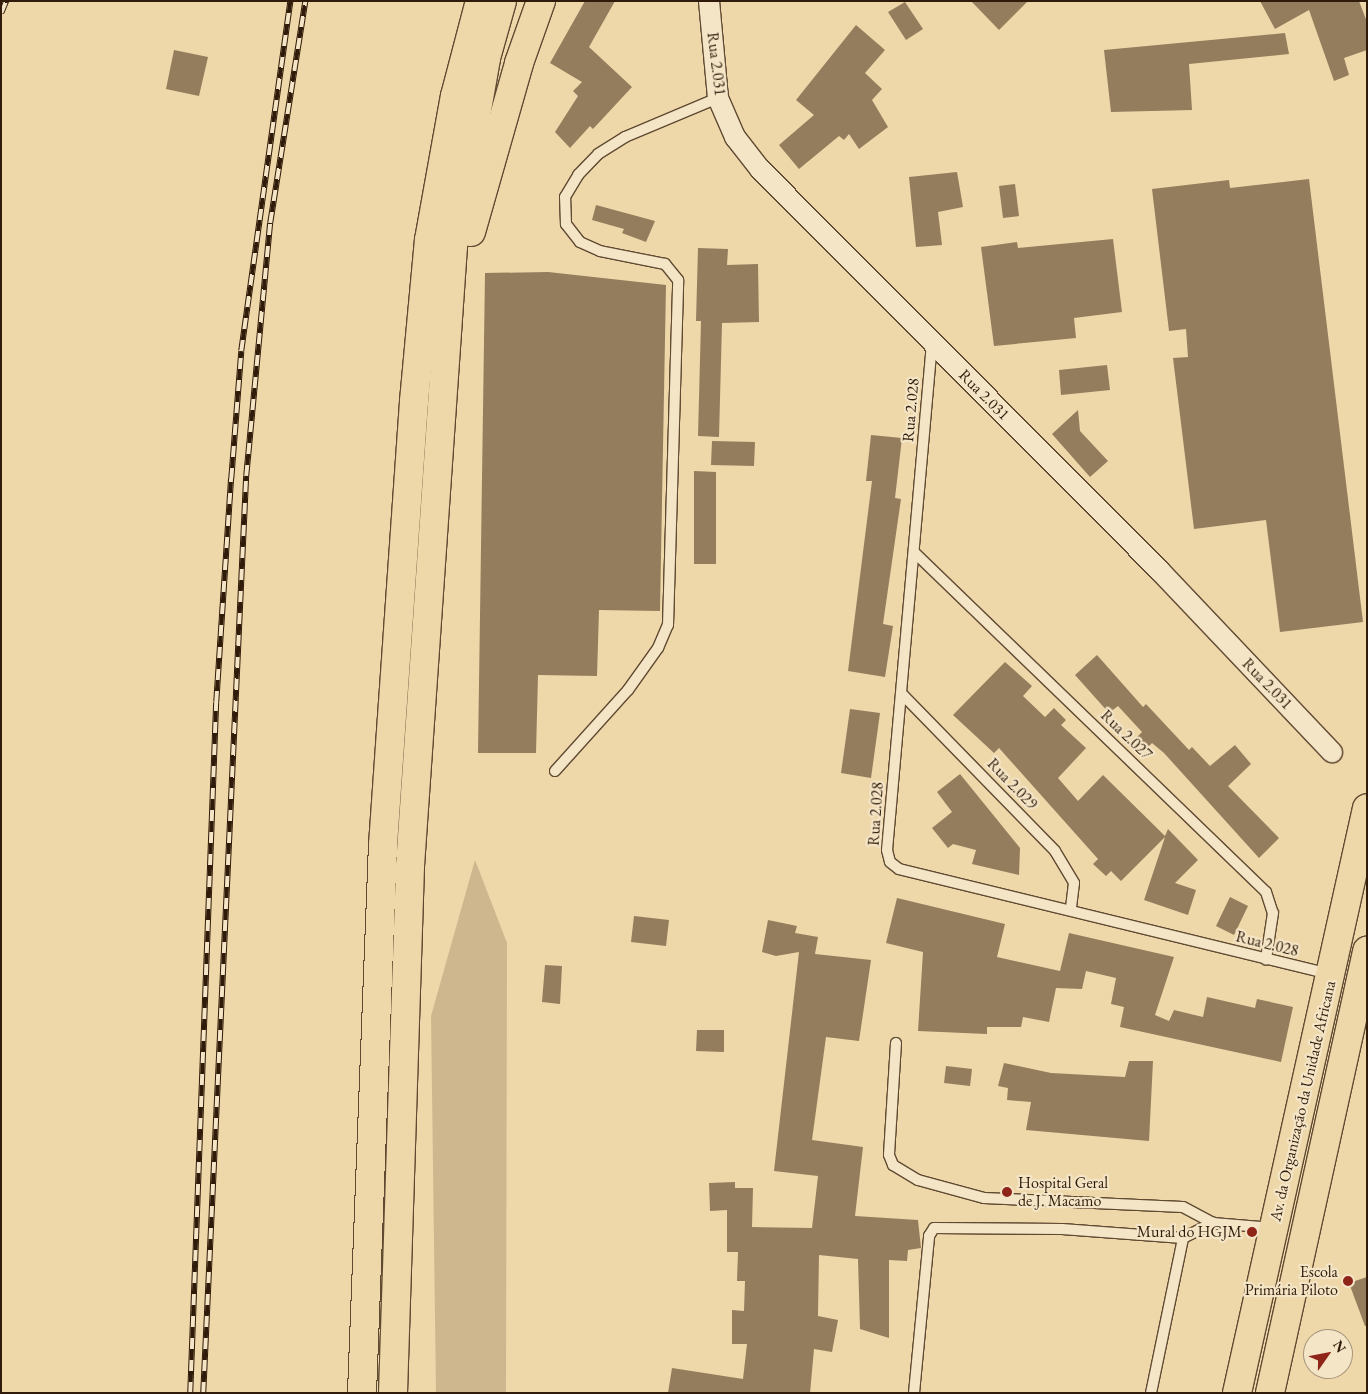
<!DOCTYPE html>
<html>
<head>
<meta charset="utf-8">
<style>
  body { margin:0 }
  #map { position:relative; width:1368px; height:1394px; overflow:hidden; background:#eed7a9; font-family:"EB Garamond",serif }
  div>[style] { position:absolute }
  .green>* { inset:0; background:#ceb78e }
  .building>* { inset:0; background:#937d5d }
  .roads { filter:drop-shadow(1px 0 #604a32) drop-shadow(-1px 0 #604a32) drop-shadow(0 1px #604a32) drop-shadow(0 -1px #604a32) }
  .service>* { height:10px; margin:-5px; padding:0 5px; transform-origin:5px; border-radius:5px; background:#f4e5c7 }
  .minor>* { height:20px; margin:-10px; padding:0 10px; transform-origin:10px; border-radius:10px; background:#f4e5c7 }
  .trunk>* { height:28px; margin:-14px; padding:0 14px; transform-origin:14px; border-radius:14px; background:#eed7a9 }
  .rail>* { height:5.5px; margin-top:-2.75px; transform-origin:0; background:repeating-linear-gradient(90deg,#f4e5c7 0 11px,#301b0a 0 22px); box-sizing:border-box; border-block:1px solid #301b0a }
  .dots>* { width:14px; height:14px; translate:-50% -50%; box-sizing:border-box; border:2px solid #f4e5c7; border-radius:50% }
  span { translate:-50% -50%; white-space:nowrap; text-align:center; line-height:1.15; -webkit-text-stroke:4.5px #f4e5c7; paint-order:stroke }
  .street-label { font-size:16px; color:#301b0a }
  .poi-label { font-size:16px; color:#301b0a }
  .left { translate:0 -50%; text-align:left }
  .right { translate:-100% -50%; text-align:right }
  .frame { position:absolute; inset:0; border:2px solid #301b0a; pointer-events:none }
  .north { position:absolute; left:1303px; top:1329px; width:50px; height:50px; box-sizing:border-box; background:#f4e5c7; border:1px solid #a6947b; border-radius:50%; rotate:57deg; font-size:14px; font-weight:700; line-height:20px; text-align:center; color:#301b0a }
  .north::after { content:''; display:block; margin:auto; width:18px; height:22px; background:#8f2418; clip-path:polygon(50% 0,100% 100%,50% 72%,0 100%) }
</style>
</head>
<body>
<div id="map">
  <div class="green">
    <i style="clip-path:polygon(475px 860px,507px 943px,506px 1393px,436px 1393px,431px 1016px)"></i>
  </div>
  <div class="building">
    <i style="clip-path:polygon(585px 1px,615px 1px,589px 47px,632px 87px,593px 129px,590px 126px,570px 148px,555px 132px,578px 96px,573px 91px,582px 82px,550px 63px)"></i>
    <i style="clip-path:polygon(971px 1px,1028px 1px,999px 30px)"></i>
    <i style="clip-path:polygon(1260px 1px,1359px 1px,1367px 22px,1367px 50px,1344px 58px,1349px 75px,1334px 81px,1309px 10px,1275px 29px)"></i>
    <i style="clip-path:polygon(905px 2px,923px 29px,906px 40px,888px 12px)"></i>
    <i style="clip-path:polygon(856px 25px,885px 50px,865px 73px,882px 89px,872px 100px,888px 127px,859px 149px,849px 134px,844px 140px,839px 136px,799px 169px,779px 145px,814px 115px,796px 100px)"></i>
    <i style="clip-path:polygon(1285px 33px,1289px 54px,1189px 64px,1192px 110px,1111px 112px,1104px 50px)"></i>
    <i style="clip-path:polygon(174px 50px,208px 57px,199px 96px,166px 89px)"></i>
    <i style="clip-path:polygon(957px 172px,963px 207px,938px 212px,942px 245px,916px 247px,909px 177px)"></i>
    <i style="clip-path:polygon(1309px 179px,1363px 622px,1280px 632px,1266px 520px,1194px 529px,1173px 358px,1188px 357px,1186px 329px,1169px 331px,1152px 189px,1229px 180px,1230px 188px)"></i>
    <i style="clip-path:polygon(1015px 184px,1019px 216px,1003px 218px,999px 186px)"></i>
    <i style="clip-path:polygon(596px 205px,655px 221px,646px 242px,622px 233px,624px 229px,592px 220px)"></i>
    <i style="clip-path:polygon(1113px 239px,1122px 312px,1074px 318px,1076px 338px,994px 346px,981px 247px,1017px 242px,1018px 248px)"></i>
    <i style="clip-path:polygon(698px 248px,728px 249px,727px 265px,758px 264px,759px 322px,722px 323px,719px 437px,698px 436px,701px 321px,696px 321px)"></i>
    <i style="clip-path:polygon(548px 272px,666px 285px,660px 611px,599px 610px,597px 676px,538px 675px,536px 753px,478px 753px,485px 273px)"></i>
    <i style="clip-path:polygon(1107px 365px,1110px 390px,1061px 395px,1059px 370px)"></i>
    <i style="clip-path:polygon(1078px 410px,1080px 431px,1108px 461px,1090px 477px,1052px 434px)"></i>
    <i style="clip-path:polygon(871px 435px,902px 438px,895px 498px,901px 499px,883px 624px,893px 626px,885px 677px,848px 671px,872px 481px,866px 481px)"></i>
    <i style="clip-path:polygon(712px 441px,755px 442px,754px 466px,711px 465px)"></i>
    <i style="clip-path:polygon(694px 471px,716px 472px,716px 564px,694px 564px)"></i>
    <i style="clip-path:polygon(1097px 655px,1143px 707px,1146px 704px,1189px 750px,1192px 747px,1210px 766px,1235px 745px,1251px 764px,1228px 786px,1279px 838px,1259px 858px,1164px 753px,1152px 743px,1147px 748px,1137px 737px,1142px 732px,1118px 706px,1109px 713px,1075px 675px)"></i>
    <i style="clip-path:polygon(1005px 662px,1032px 686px,1023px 696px,1045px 717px,1054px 708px,1066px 720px,1061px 725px,1086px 748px,1058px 778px,1078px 801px,1103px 775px,1165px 836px,1168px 829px,1198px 860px,1175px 883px,1196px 890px,1188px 915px,1144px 900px,1165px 837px,1121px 881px,1111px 871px,1106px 876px,1093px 864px,1098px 859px,999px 748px,994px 753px,953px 715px)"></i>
    <i style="clip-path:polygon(850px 709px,880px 713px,871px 778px,841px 773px)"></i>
    <i style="clip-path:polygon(960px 774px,1020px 848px,1019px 875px,972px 864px,976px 850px,953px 844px,948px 848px,932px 828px,952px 812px,937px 792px)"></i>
    <i style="clip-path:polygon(1230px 897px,1248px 906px,1234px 935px,1216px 926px)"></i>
    <i style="clip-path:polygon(897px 898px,1005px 924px,997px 957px,1060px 971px,1069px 933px,1174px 957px,1155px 1015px,1169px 1021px,1174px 1010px,1203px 1017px,1207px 997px,1255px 1008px,1257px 999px,1293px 1007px,1281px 1062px,1120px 1027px,1124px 1007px,1111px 1004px,1116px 978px,1086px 971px,1082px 989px,1056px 988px,1049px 1022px,1023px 1017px,1021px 1027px,987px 1027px,987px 1034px,918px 1031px,923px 952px,886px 943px)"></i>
    <i style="clip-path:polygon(634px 916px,669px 920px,666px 946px,631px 942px)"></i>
    <i style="clip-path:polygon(768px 920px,797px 926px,795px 933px,818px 937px,815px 954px,871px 960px,859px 1041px,826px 1037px,812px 1140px,863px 1147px,855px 1216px,918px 1220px,921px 1248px,908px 1250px,907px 1261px,889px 1260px,889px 1338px,860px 1329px,858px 1259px,819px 1255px,818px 1316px,838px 1320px,832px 1352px,814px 1349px,810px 1393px,668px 1393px,672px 1368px,743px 1379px,747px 1344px,732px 1344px,732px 1310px,744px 1311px,745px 1281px,737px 1281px,738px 1252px,727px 1252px,727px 1210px,710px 1211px,709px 1183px,735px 1182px,735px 1188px,753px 1188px,752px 1227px,812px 1228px,818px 1176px,774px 1171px,799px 952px,776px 956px,762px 952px)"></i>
    <i style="clip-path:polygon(545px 965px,562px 966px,560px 1004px,542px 1002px)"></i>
    <i style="clip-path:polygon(697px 1030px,724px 1030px,724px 1052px,696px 1051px)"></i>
    <i style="clip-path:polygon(1129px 1061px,1153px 1061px,1149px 1141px,1026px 1130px,1031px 1102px,1007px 1100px,1008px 1088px,998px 1086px,1004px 1063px,1051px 1073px,1125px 1077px)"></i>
    <i style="clip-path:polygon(946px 1066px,972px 1069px,970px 1086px,944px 1083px)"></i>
    <i style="clip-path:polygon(1367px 1277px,1367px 1326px,1365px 1326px,1349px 1283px)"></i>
  </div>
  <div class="roads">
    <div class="service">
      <i style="left:932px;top:343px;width:509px;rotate:95.07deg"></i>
      <i style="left:887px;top:850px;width:12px;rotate:76deg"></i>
      <i style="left:890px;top:862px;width:11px;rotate:38deg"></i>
      <i style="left:899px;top:869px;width:443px;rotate:13.7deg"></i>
      <i style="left:915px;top:553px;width:488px;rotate:44deg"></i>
      <i style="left:1266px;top:892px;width:22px;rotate:72deg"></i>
      <i style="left:1273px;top:913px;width:47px;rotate:98.7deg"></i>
      <i style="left:902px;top:694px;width:219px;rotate:45.7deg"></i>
      <i style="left:1055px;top:851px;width:37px;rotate:59deg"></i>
      <i style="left:1074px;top:883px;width:25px;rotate:97deg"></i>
      <i style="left:555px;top:771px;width:109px;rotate:-48deg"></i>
      <i style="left:628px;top:690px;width:52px;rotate:-54.5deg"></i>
      <i style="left:658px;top:648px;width:25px;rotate:-67deg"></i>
      <i style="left:668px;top:625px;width:345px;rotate:-88.3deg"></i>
      <i style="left:678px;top:280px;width:21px;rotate:-129deg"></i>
      <i style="left:665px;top:264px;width:66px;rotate:-168.7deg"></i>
      <i style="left:600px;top:251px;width:22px;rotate:-156deg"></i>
      <i style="left:580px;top:242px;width:23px;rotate:-128deg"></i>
      <i style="left:566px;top:224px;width:27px;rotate:-92deg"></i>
      <i style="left:565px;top:197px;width:26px;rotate:-59deg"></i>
      <i style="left:578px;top:175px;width:29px;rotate:-46deg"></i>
      <i style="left:598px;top:154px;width:32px;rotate:-32deg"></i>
      <i style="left:625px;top:137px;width:101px;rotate:-22.8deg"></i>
      <i style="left:896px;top:1043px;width:112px;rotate:93.6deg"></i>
      <i style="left:889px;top:1155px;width:11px;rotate:68deg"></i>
      <i style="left:893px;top:1165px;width:29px;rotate:31deg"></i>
      <i style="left:918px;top:1180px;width:68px;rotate:15.3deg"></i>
      <i style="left:984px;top:1198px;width:199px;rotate:2.6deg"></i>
      <i style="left:1183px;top:1207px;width:34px;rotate:28deg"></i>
      <i style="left:1213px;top:1223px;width:60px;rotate:4.8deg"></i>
      <i style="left:914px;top:1393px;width:158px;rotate:-84.5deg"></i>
      <i style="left:929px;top:1236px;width:9px;rotate:-58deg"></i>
      <i style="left:934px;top:1228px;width:128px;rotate:0.4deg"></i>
      <i style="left:1062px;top:1229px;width:121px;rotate:4.3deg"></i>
      <i style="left:1183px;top:1238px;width:34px;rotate:-27deg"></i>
      <i style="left:1151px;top:1393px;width:158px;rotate:-78.3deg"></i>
    </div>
    <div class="minor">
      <i style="left:709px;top:1px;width:97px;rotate:84.7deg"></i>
      <i style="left:718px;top:98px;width:43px;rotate:66.4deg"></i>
      <i style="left:735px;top:137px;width:41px;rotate:52deg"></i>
      <i style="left:760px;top:169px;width:567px;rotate:45.14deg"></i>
      <i style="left:1160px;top:571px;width:250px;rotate:46.5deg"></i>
    </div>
    <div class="trunk">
      <i style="left:471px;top:232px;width:176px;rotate:-74.1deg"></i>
      <i style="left:519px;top:63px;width:66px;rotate:-70.5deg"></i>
      <i style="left:362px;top:1393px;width:548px;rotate:-87.81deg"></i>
      <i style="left:383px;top:845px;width:445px;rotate:-86deg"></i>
      <i style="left:414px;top:401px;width:162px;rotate:-84.7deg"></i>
      <i style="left:429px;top:240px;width:146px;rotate:-79.8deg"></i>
      <i style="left:455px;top:96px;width:98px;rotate:-75.3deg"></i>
      <i style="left:393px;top:1393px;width:527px;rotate:-88.15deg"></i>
      <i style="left:410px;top:866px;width:621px;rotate:-86.03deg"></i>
      <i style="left:453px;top:246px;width:191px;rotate:-80deg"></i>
      <i style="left:486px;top:58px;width:59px;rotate:-74.3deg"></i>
      <i style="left:1237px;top:1393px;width:599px;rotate:-77.47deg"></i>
      <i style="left:1270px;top:1393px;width:453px;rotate:-77.6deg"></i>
    </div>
  </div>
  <div class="rail">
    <i style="left:1px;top:13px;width:13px;rotate:-67deg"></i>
    <i style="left:190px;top:1393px;width:691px;rotate:-87.85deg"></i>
    <i style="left:216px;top:702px;width:224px;rotate:-86.2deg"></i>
    <i style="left:231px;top:479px;width:128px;rotate:-85.5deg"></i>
    <i style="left:241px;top:351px;width:353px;rotate:-82deg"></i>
    <i style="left:203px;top:1393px;width:918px;rotate:-87.32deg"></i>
    <i style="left:246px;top:476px;width:254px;rotate:-84.6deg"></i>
    <i style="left:270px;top:223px;width:225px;rotate:-81deg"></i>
  </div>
  <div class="dots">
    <i style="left:1007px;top:1192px;background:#8f2418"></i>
    <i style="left:1252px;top:1232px;background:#8f2418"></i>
    <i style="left:1348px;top:1281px;background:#8f2418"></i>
  </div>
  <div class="street-label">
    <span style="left:716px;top:64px;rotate:83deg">Rua 2.031</span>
    <span style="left:984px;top:395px;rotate:45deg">Rua 2.031</span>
    <span style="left:911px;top:410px;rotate:-85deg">Rua 2.028</span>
    <span style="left:1267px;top:684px;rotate:46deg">Rua 2.031</span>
    <span style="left:1126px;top:735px;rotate:44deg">Rua 2.027</span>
    <span style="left:1012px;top:784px;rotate:46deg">Rua 2.029</span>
    <span style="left:876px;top:814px;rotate:-86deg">Rua 2.028</span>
    <span style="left:1267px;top:944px;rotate:14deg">Rua 2.028</span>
    <span style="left:1303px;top:1101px;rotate:-77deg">Av. da Organização da Unidade Africana</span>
  </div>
  <div class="poi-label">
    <span class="left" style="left:1018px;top:1192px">Hospital Geral<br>de J. Macamo</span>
    <span class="right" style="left:1242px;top:1232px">Mural do HGJM</span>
    <span class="right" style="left:1338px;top:1281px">Escola<br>Primária Piloto</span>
  </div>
  <div class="frame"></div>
  <div class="north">N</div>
</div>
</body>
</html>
